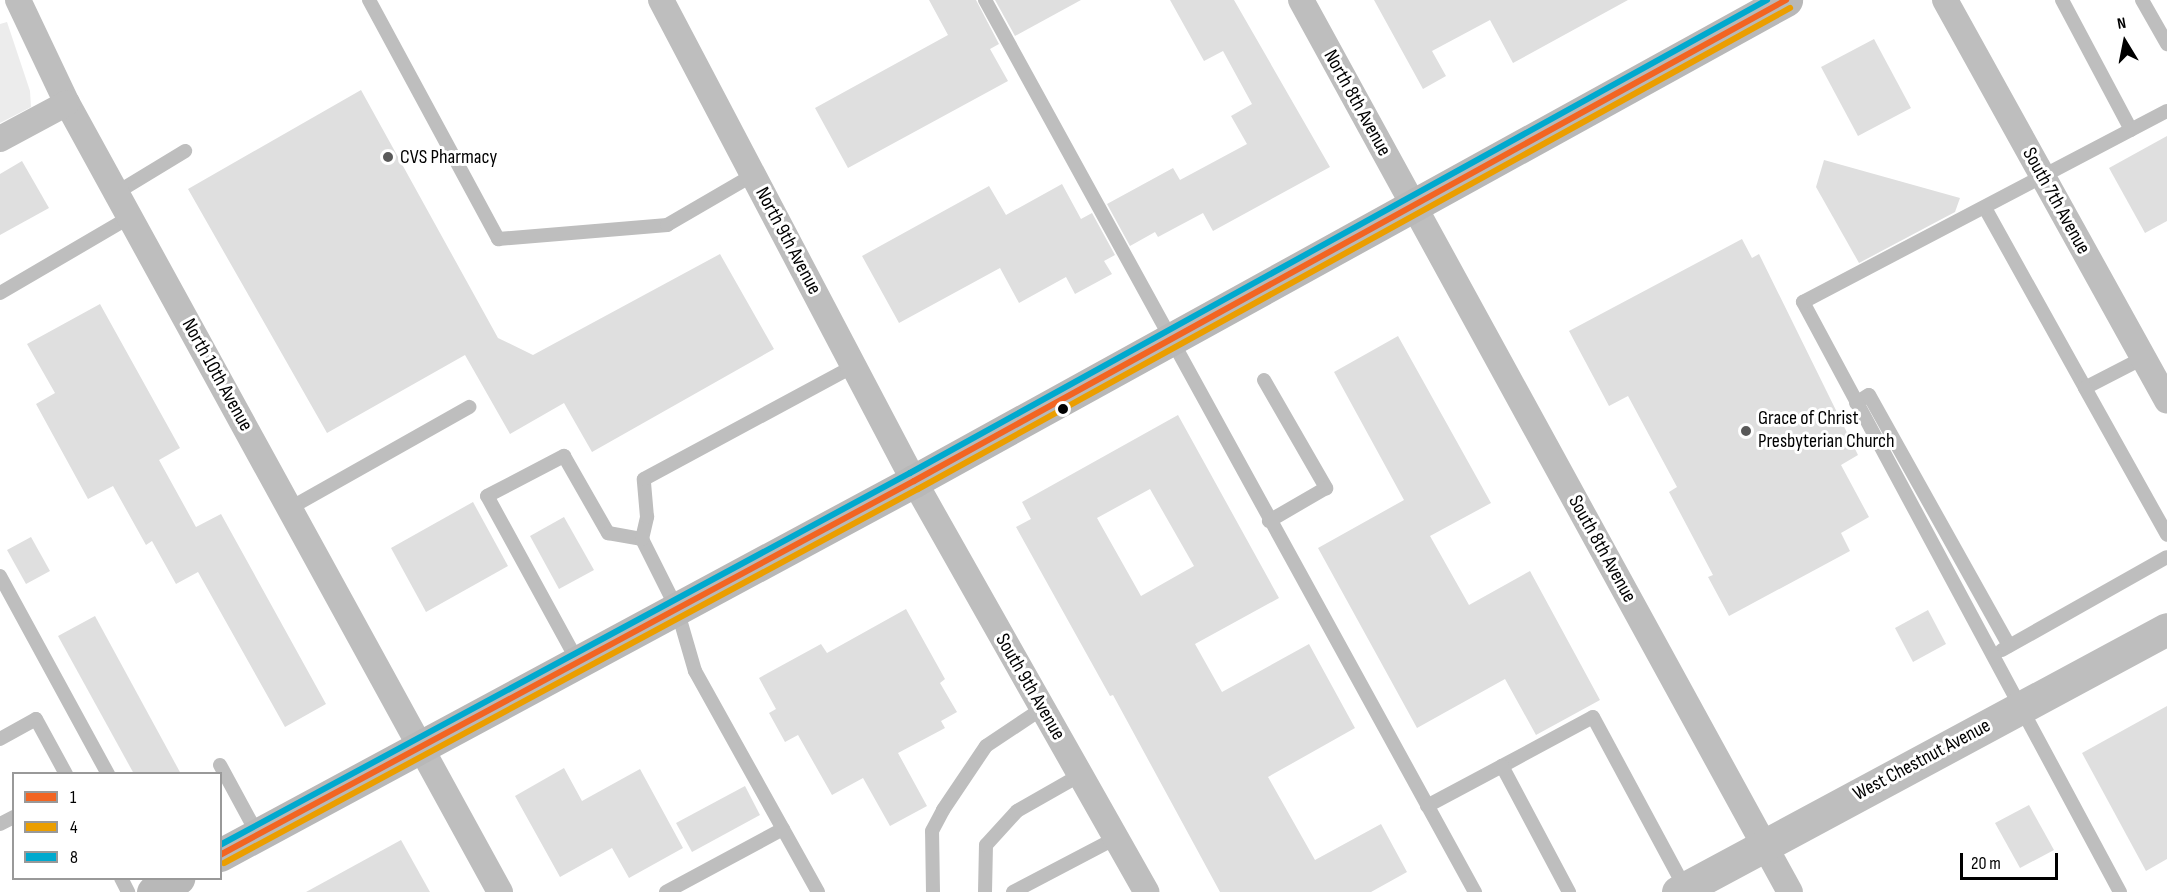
<!DOCTYPE html>
<html>
<head>
<meta charset="utf-8">
<style>
  body { margin:0 }
  #map { position:relative; width:2167px; height:892px; overflow:hidden; background:#fff; font-family:"Sofia Sans Condensed",sans-serif }
  div>[style] { position:absolute }
  .green>* { inset:0; background:#ececec }
  .building>* { inset:0; background:#dfdfdf }
  .service>* { height:14px; margin:-7px; padding:0 7px; transform-origin:7px; border-radius:7px; background:#bebebe }
  .minor>* { height:26px; margin:-13px; padding:0 13px; transform-origin:13px; border-radius:13px; background:#bebebe }
  .tertiary>* { height:33px; margin:-16.5px; padding:0 16.5px; transform-origin:16.5px; border-radius:16.5px; background:#bebebe }
  .secondary>* { height:33px; margin:-16.5px; padding:0 16.5px; transform-origin:16.5px; border-radius:16.5px; background:#b8b8b8 }
  .bus-1>* { height:6px; margin:-3px; padding:0 3px; transform-origin:3px; border-radius:3px; background:#f26522 }
  .bus-2>* { height:6px; margin:-3px; padding:0 3px; transform-origin:3px; border-radius:3px; background:#eb9e00 }
  .bus-3>* { height:6px; margin:-3px; padding:0 3px; transform-origin:3px; border-radius:3px; background:#00a9ce }
  .dots>* { width:16px; height:16px; translate:-50% -50%; box-sizing:border-box; border:3px solid #fff; border-radius:50% }
  span { translate:-50% -50%; white-space:nowrap; text-align:center; line-height:1.15; -webkit-text-stroke:6px #fff; paint-order:stroke }
  .street-label { font-size:20px; color:#000 }
  .poi-label { font-size:20px; color:#000 }
  .left { translate:0 -50%; text-align:left }
  .legend { position:absolute; left:12px; top:772px; width:210px; height:108px; box-sizing:border-box; background:#fff; border:2px solid #999; margin:0; padding:8px 10px; list-style:none; font-size:18px; color:#000 }
  .legend li { display:flex; align-items:center; gap:12px; height:30px }
  .legend b { width:30px; border:2px solid #999 }
  .north { position:absolute; left:2095px; top:12px; width:60px; height:60px; -webkit-text-stroke:4px #fff; paint-order:stroke; rotate:350deg; font-size:16px; font-weight:700; line-height:24px; text-align:center; color:#000 }
  .north::after { content:''; display:block; margin:auto; width:21px; height:27px; background:#000; clip-path:polygon(50% 0,100% 100%,50% 72%,0 100%) }
  .scale { position:absolute; left:1960px; top:853px; width:98px; height:27px; box-sizing:border-box; border:3px solid #000; border-top:0; padding-left:8px; font-size:18px; line-height:21px; white-space:nowrap; color:#000; -webkit-text-stroke:4px #fff; paint-order:stroke }
</style>
</head>
<body>
<div id="map">
  <div class="green">
    <i style="clip-path:polygon(7px 22px,30px 91px,31px 107px,0 123px,0 24px)"></i>
  </div>
  <div class="building">
    <i style="clip-path:polygon(929px 0,976px 0,999px 44px,990px 49px,1008px 81px,848px 168px,815px 108px,948px 35px)"></i>
    <i style="clip-path:polygon(995px 0,1081px 0,1015px 36px)"></i>
    <i style="clip-path:polygon(1170px 0,1234px 0,1330px 167px,1213px 231px,1203px 213px,1158px 237px,1155px 232px,1130px 246px,1107px 204px,1173px 168px,1180px 180px,1247px 144px,1231px 116px,1252px 104px,1223px 51px,1204px 61px)"></i>
    <i style="clip-path:polygon(1374px 0,1628px 0,1513px 63px,1490px 20px,1432px 51px,1446px 76px,1423px 89px)"></i>
    <i style="clip-path:polygon(1874px 39px,1911px 108px,1858px 136px,1821px 67px)"></i>
    <i style="clip-path:polygon(361px 90px,498px 338px,533px 355px,720px 254px,774px 349px,592px 452px,564px 403px,510px 434px,465px 355px,327px 433px,188px 189px)"></i>
    <i style="clip-path:polygon(2167px 136px,2167px 221px,2145px 233px,2109px 168px)"></i>
    <i style="clip-path:polygon(1824px 160px,1960px 198px,1955px 212px,1859px 263px,1816px 187px)"></i>
    <i style="clip-path:polygon(22px 161px,49px 208px,0 235px,0 174px)"></i>
    <i style="clip-path:polygon(1062px 184px,1081px 219px,1092px 213px,1115px 255px,1104px 261px,1112px 274px,1075px 294px,1066px 277px,1019px 303px,1000px 268px,899px 323px,862px 256px,989px 186px,1006px 215px)"></i>
    <i style="clip-path:polygon(1742px 239px,1752px 258px,1759px 254px,1858px 455px,1841px 465px,1869px 517px,1841px 533px,1850px 551px,1729px 616px,1708px 577px,1713px 575px,1669px 492px,1677px 487px,1628px 396px,1609px 406px,1569px 331px)"></i>
    <i style="clip-path:polygon(100px 304px,180px 448px,159px 460px,196px 527px,221px 514px,326px 704px,285px 727px,198px 572px,176px 584px,152px 541px,146px 545px,113px 486px,88px 499px,36px 404px,55px 393px,27px 344px)"></i>
    <i style="clip-path:polygon(1398px 336px,1491px 503px,1430px 536px,1469px 605px,1530px 571px,1600px 700px,1536px 735px,1505px 679px,1417px 728px,1318px 548px,1404px 500px,1334px 372px)"></i>
    <i style="clip-path:polygon(evenodd,1178px 415px,1279px 598px,1195px 644px,1222px 692px,1309px 644px,1355px 728px,1268px 777px,1315px 860px,1381px 824px,1407px 872px,1371px 892px,1220px 892px,1113px 695px,1110px 696px,1016px 527px,1031px 519px,1022px 502px,1178px 415px,1150px 489px,1194px 566px,1141px 596px,1097px 518px,1150px 489px)"></i>
    <i style="clip-path:polygon(473px 502px,508px 566px,426px 612px,391px 548px)"></i>
    <i style="clip-path:polygon(564px 517px,594px 570px,559px 589px,530px 536px)"></i>
    <i style="clip-path:polygon(31px 537px,50px 571px,26px 584px,7px 550px)"></i>
    <i style="clip-path:polygon(906px 609px,945px 679px,940px 683px,957px 712px,941px 721px,945px 728px,898px 753px,927px 806px,890px 826px,863px 778px,832px 795px,798px 735px,785px 742px,769px 713px,776px 709px,759px 678px,821px 644px,827px 653px)"></i>
    <i style="clip-path:polygon(1928px 610px,1946px 644px,1913px 662px,1895px 628px)"></i>
    <i style="clip-path:polygon(95px 616px,181px 774px,134px 774px,58px 636px)"></i>
    <i style="clip-path:polygon(2167px 706px,2167px 859px,2146px 871px,2082px 753px)"></i>
    <i style="clip-path:polygon(564px 768px,582px 801px,640px 769px,683px 848px,629px 878px,612px 848px,560px 877px,515px 796px)"></i>
    <i style="clip-path:polygon(745px 786px,760px 815px,692px 852px,676px 823px)"></i>
    <i style="clip-path:polygon(2029px 805px,2054px 850px,2020px 868px,1995px 823px)"></i>
    <i style="clip-path:polygon(401px 840px,430px 892px,306px 892px)"></i>
  </div>
  <div class="service">
    <i style="left:369px;top:0;width:272px;rotate:61.6deg"></i>
    <i style="left:498px;top:239px;width:170px;rotate:-4.7deg"></i>
    <i style="left:667px;top:225px;width:99px;rotate:-30.2deg"></i>
    <i style="left:985px;top:0;width:1018px;rotate:61.22deg"></i>
    <i style="left:2062px;top:0;width:147px;rotate:62deg"></i>
    <i style="left:2142px;top:0;width:51px;rotate:60.4deg"></i>
    <i style="left:116px;top:193px;width:81px;rotate:-31.3deg"></i>
    <i style="left:1985px;top:208px;width:206px;rotate:60.9deg"></i>
    <i style="left:0;top:293px;width:151px;rotate:-30.3deg"></i>
    <i style="left:2143px;top:358px;width:65px;rotate:152.7deg"></i>
    <i style="left:2085px;top:388px;width:168px;rotate:60.8deg"></i>
    <i style="left:1264px;top:380px;width:125px;rotate:60.1deg"></i>
    <i style="left:1326px;top:488px;width:66px;rotate:149.9deg"></i>
    <i style="left:1856px;top:403px;width:15px;rotate:-32deg"></i>
    <i style="left:1869px;top:395px;width:287px;rotate:60.8deg"></i>
    <i style="left:290px;top:508px;width:206px;rotate:-29.4deg"></i>
    <i style="left:0;top:576px;width:226px;rotate:61.4deg"></i>
    <i style="left:2002px;top:650px;width:189px;rotate:-29.4deg"></i>
    <i style="left:578px;top:662px;width:189px;rotate:-118.7deg"></i>
    <i style="left:487px;top:496px;width:87px;rotate:-27.5deg"></i>
    <i style="left:564px;top:456px;width:89px;rotate:60.3deg"></i>
    <i style="left:608px;top:533px;width:35px;rotate:10deg"></i>
    <i style="left:0;top:739px;width:41px;rotate:-29.1deg"></i>
    <i style="left:36px;top:719px;width:63px;rotate:61.4deg"></i>
    <i style="left:220px;top:765px;width:80px;rotate:61.5deg"></i>
    <i style="left:1502px;top:766px;width:103px;rotate:-28.3deg"></i>
    <i style="left:1593px;top:717px;width:194px;rotate:61.7deg"></i>
    <i style="left:1427px;top:806px;width:85px;rotate:-28.1deg"></i>
    <i style="left:1502px;top:766px;width:143px;rotate:62deg"></i>
    <i style="left:0;top:824px;width:16px;rotate:-27deg"></i>
    <i style="left:121px;top:878px;width:16px;rotate:63deg"></i>
    <i style="left:666px;top:892px;width:133px;rotate:-28.3deg"></i>
    <i style="left:818px;top:892px;width:253px;rotate:-119.1deg"></i>
    <i style="left:695px;top:671px;width:65px;rotate:-106.2deg"></i>
    <i style="left:677px;top:609px;width:78px;rotate:-116.6deg"></i>
    <i style="left:642px;top:539px;width:23px;rotate:-77deg"></i>
    <i style="left:647px;top:517px;width:38px;rotate:-95deg"></i>
    <i style="left:644px;top:479px;width:238px;rotate:-28.3deg"></i>
    <i style="left:933px;top:892px;width:61px;rotate:-90.9deg"></i>
    <i style="left:932px;top:831px;width:24px;rotate:-62deg"></i>
    <i style="left:943px;top:810px;width:77px;rotate:-56.1deg"></i>
    <i style="left:986px;top:746px;width:69px;rotate:-33.7deg"></i>
    <i style="left:985px;top:892px;width:47px;rotate:-88.8deg"></i>
    <i style="left:986px;top:845px;width:46px;rotate:-47.6deg"></i>
    <i style="left:1017px;top:811px;width:73px;rotate:-29.7deg"></i>
    <i style="left:1013px;top:892px;width:116px;rotate:-27.7deg"></i>
    <i style="left:2120px;top:892px;width:670px;rotate:-118.25deg"></i>
    <i style="left:1803px;top:302px;width:411px;rotate:-27.7deg"></i>
  </div>
  <div class="minor">
    <i style="left:18px;top:0;width:114px;rotate:64.6deg"></i>
    <i style="left:67px;top:103px;width:900px;rotate:61.24deg"></i>
    <i style="left:661px;top:0;width:543px;rotate:62.26deg"></i>
    <i style="left:914px;top:481px;width:472px;rotate:60.5deg"></i>
    <i style="left:1301px;top:0;width:1017px;rotate:61.27deg"></i>
    <i style="left:1945px;top:0;width:458px;rotate:61deg"></i>
    <i style="left:0;top:139px;width:76px;rotate:-28.2deg"></i>
  </div>
  <div class="tertiary">
    <i style="left:1678px;top:892px;width:555px;rotate:-28.27deg"></i>
  </div>
  <div class="secondary">
    <i style="left:220px;top:855px;width:788px;rotate:-28.32deg"></i>
    <i style="left:914px;top:481px;width:996px;rotate:-28.88deg"></i>
    <i style="left:153px;top:892px;width:29px;rotate:-29deg"></i>
  </div>
  <div class="bus-1">
    <i style="left:220px;top:855px;width:788px;rotate:-28.32deg"></i>
    <i style="left:914px;top:481px;width:996px;rotate:-28.88deg"></i>
  </div>
  <div class="bus-2">
    <i style="left:224px;top:863px;width:788px;rotate:-28.32deg"></i>
    <i style="left:918px;top:489px;width:996px;rotate:-28.88deg"></i>
  </div>
  <div class="bus-3">
    <i style="left:220px;top:845px;width:784px;rotate:-28.33deg"></i>
    <i style="left:910px;top:473px;width:979px;rotate:-28.9deg"></i>
  </div>
  <div class="dots">
    <i style="left:388px;top:157px;background:#595959"></i>
    <i style="left:1063px;top:409px;background:#000"></i>
    <i style="left:1746px;top:431px;background:#595959"></i>
  </div>
  <div class="street-label">
    <span style="left:1357px;top:103px;rotate:61deg">North 8th Avenue</span>
    <span style="left:2056px;top:201px;rotate:61deg">South 7th Avenue</span>
    <span style="left:788px;top:241px;rotate:62deg">North 9th Avenue</span>
    <span style="left:217px;top:375px;rotate:61deg">North 10th Avenue</span>
    <span style="left:1602px;top:549px;rotate:61deg">South 8th Avenue</span>
    <span style="left:1030px;top:687px;rotate:60deg">South 9th Avenue</span>
    <span style="left:1922px;top:760px;rotate:-28deg">West Chestnut Avenue</span>
  </div>
  <div class="poi-label">
    <span class="left" style="left:400px;top:157px">CVS Pharmacy</span>
    <span class="left" style="left:1758px;top:430px">Grace of Christ<br>Presbyterian Church</span>
  </div>
  <ul class="legend">
  <li><b style="height:8px;background:#f26522"></b>1</li>
  <li><b style="height:8px;background:#eb9e00"></b>4</li>
  <li><b style="height:8px;background:#00a9ce"></b>8</li>
  </ul>
  <div class="north">N</div>
  <div class="scale">20 m</div>
</div>
</body>
</html>
